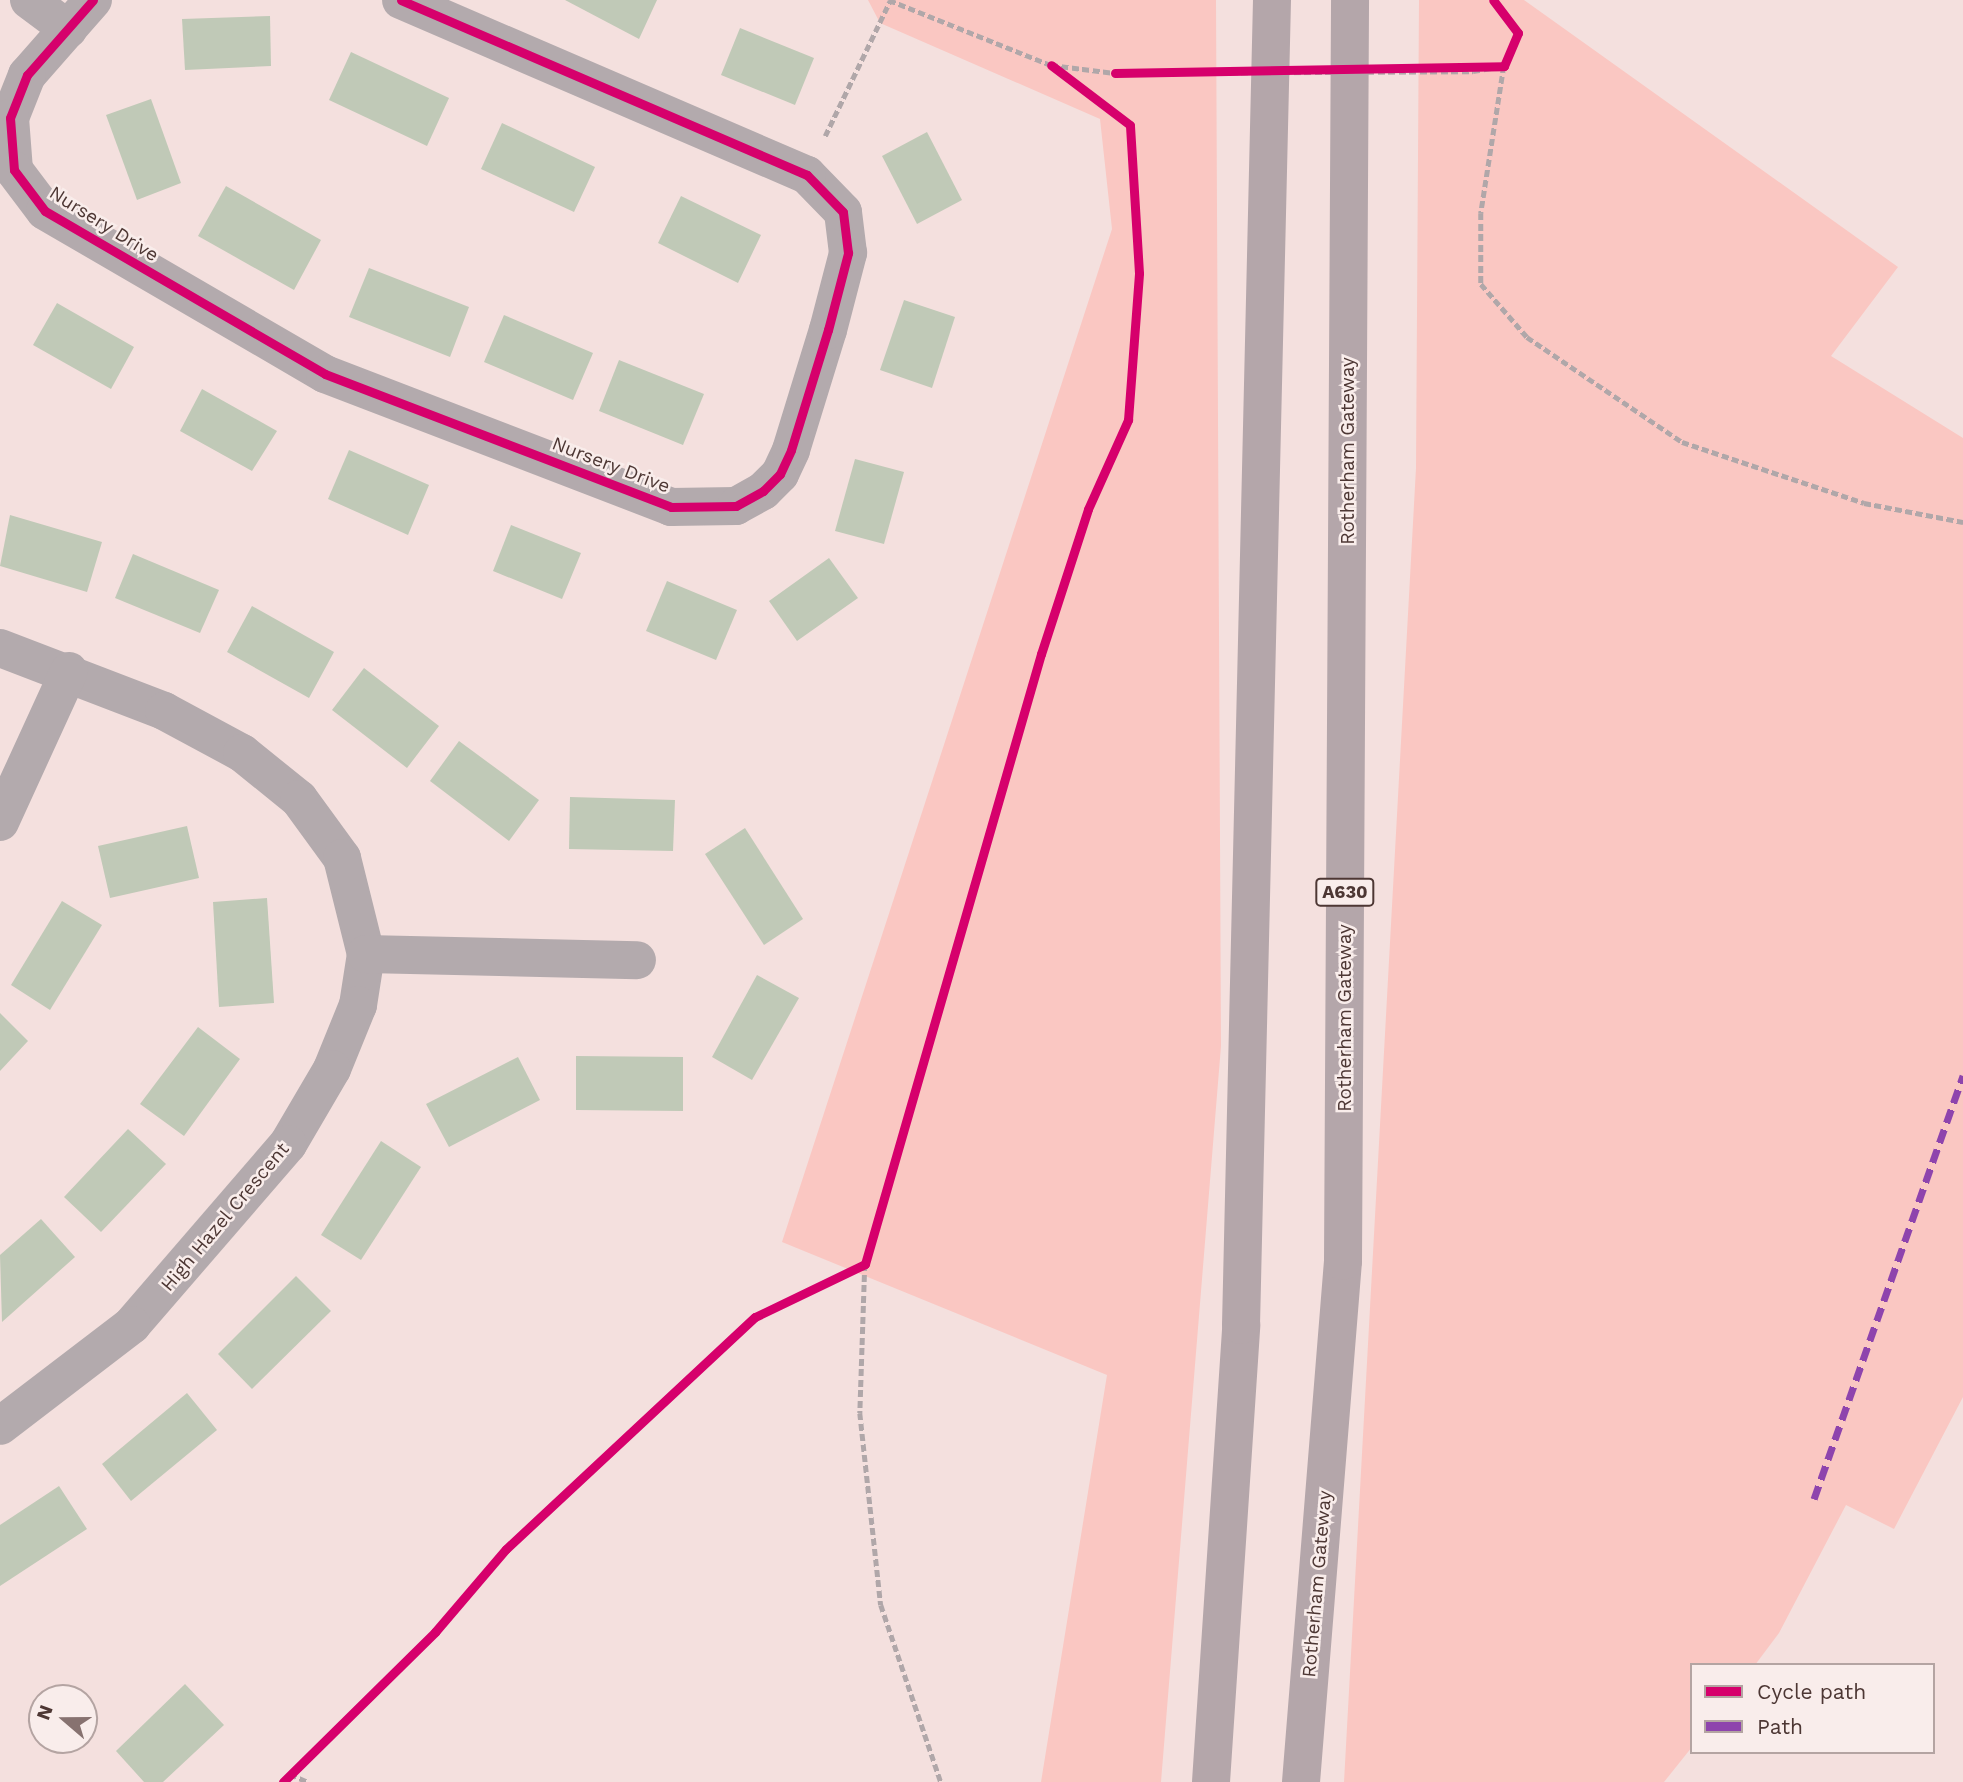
<!DOCTYPE html>
<html>
<head>
<meta charset="utf-8">
<style>
  body { margin:0 }
  #map { position:relative; width:1963px; height:1782px; overflow:hidden; background:#f4e0de; font-family:"Work Sans",sans-serif }
  div>[style] { position:absolute }
  .green>* { inset:0; background:#fac7c2 }
  .building>* { inset:0; background:#c0c9b7 }
  .path>* { height:4.5px; margin-top:-2.25px; transform-origin:0; background:repeating-linear-gradient(90deg,#b0a7a9 0 7px,transparent 0 10.5px) }
  .minor>* { height:38px; margin:-19px; padding:0 19px; transform-origin:19px; border-radius:19px; background:#b3aaad }
  .highway>* { height:38px; margin:-19px; padding:0 19px; transform-origin:19px; border-radius:19px; background:#b4a6aa }
  .path-bridge>* { height:4.5px; margin-top:-2.25px; transform-origin:0; background:repeating-linear-gradient(90deg,#b0a7a9 0 7px,transparent 0 10.5px) }
  .quiet>* { height:7px; margin-top:-3.5px; transform-origin:0; background:repeating-linear-gradient(90deg,#8e44ad 0 14px,transparent 0 21px) }
  .cycleway>* { height:9px; margin:-4.5px; padding:0 4.5px; transform-origin:4.5px; border-radius:4.5px; background:#d6006c }
  span { translate:-50% -50%; white-space:nowrap; text-align:center; line-height:1.15; -webkit-text-stroke:5px #f9edeb; paint-order:stroke }
  .shield-label span { padding:2px 5px; background:#f9edeb; border:2px solid; border-radius:5px; -webkit-text-stroke-width:0 }
  .shield-label { font-size:18px; color:#4d3734; font-weight:700 }
  .street-label { font-size:19px; color:#4d3734 }
  .legend { position:absolute; left:1690px; top:1663px; width:245px; height:91px; box-sizing:border-box; background:#f9edeb; border:2px solid #b4a4a2; margin:0; padding:9px 12px; list-style:none; font-size:21px; color:#4d3734 }
  .legend li { display:flex; align-items:center; gap:14px; height:35px }
  .legend b { width:35px; border:2px solid #b4a4a2 }
  .north { position:absolute; left:28px; top:1684px; width:70px; height:70px; box-sizing:border-box; background:#f9edeb; border:2px solid #b4a4a2; border-radius:50%; rotate:290deg; font-size:19px; font-weight:700; line-height:28px; text-align:center; color:#4d3734 }
  .north::after { content:''; display:block; margin:auto; width:24px; height:32px; background:#877270; clip-path:polygon(50% 0,100% 100%,50% 72%,0 100%) }
</style>
</head>
<body>
<div id="map">
  <div class="green">
    <i style="clip-path:polygon(868px 0,1216px 0,1221px 1046px,1161px 1782px,1041px 1782px,1107px 1375px,782px 1242px,1112px 229px,1100px 119px,880px 23px)"></i>
    <i style="clip-path:polygon(1419px 0,1524px 0,1898px 267px,1831px 356px,1963px 438px,1963px 1397px,1894px 1529px,1846px 1505px,1779px 1633px,1755px 1665px,1692px 1665px,1692px 1747px,1664px 1782px,1344px 1782px,1416px 468px)"></i>
  </div>
  <div class="building">
    <i style="clip-path:polygon(565px 0,657px 0,639px 39px)"></i>
    <i style="clip-path:polygon(270px 16px,271px 66px,185px 70px,182px 19px)"></i>
    <i style="clip-path:polygon(740px 28px,814px 58px,795px 105px,721px 75px)"></i>
    <i style="clip-path:polygon(351px 52px,449px 98px,427px 146px,329px 100px)"></i>
    <i style="clip-path:polygon(151px 99px,181px 183px,137px 200px,106px 115px)"></i>
    <i style="clip-path:polygon(502px 123px,595px 167px,574px 212px,481px 169px)"></i>
    <i style="clip-path:polygon(927px 132px,962px 200px,917px 224px,882px 156px)"></i>
    <i style="clip-path:polygon(226px 186px,321px 240px,294px 290px,198px 236px)"></i>
    <i style="clip-path:polygon(681px 196px,761px 235px,738px 283px,658px 243px)"></i>
    <i style="clip-path:polygon(369px 268px,469px 307px,450px 357px,349px 317px)"></i>
    <i style="clip-path:polygon(904px 300px,955px 317px,932px 388px,880px 370px)"></i>
    <i style="clip-path:polygon(57px 303px,134px 347px,111px 389px,33px 345px)"></i>
    <i style="clip-path:polygon(504px 315px,593px 353px,573px 400px,484px 362px)"></i>
    <i style="clip-path:polygon(619px 360px,704px 394px,683px 445px,599px 411px)"></i>
    <i style="clip-path:polygon(202px 389px,277px 431px,252px 471px,180px 431px)"></i>
    <i style="clip-path:polygon(349px 450px,429px 485px,408px 535px,328px 499px)"></i>
    <i style="clip-path:polygon(855px 459px,904px 472px,884px 544px,835px 531px)"></i>
    <i style="clip-path:polygon(10px 515px,102px 542px,87px 592px,0 566px)"></i>
    <i style="clip-path:polygon(511px 525px,581px 553px,562px 599px,493px 571px)"></i>
    <i style="clip-path:polygon(133px 554px,219px 590px,200px 633px,115px 598px)"></i>
    <i style="clip-path:polygon(829px 558px,858px 598px,797px 641px,769px 601px)"></i>
    <i style="clip-path:polygon(667px 581px,737px 610px,716px 660px,646px 631px)"></i>
    <i style="clip-path:polygon(252px 606px,334px 652px,309px 698px,227px 652px)"></i>
    <i style="clip-path:polygon(364px 668px,439px 726px,407px 768px,332px 710px)"></i>
    <i style="clip-path:polygon(459px 741px,539px 800px,509px 841px,430px 781px)"></i>
    <i style="clip-path:polygon(570px 797px,675px 800px,673px 851px,569px 849px)"></i>
    <i style="clip-path:polygon(187px 826px,199px 878px,110px 898px,98px 846px)"></i>
    <i style="clip-path:polygon(745px 828px,803px 919px,764px 945px,705px 854px)"></i>
    <i style="clip-path:polygon(267px 898px,274px 1003px,219px 1007px,213px 902px)"></i>
    <i style="clip-path:polygon(62px 901px,102px 925px,50px 1010px,11px 985px)"></i>
    <i style="clip-path:polygon(757px 975px,799px 998px,752px 1080px,712px 1057px)"></i>
    <i style="clip-path:polygon(0 1013px,28px 1041px,0 1071px)"></i>
    <i style="clip-path:polygon(198px 1027px,240px 1059px,184px 1136px,140px 1104px)"></i>
    <i style="clip-path:polygon(576px 1056px,683px 1057px,683px 1111px,576px 1110px)"></i>
    <i style="clip-path:polygon(518px 1057px,540px 1100px,449px 1147px,426px 1104px)"></i>
    <i style="clip-path:polygon(128px 1129px,166px 1164px,101px 1232px,64px 1197px)"></i>
    <i style="clip-path:polygon(381px 1141px,421px 1167px,361px 1260px,321px 1235px)"></i>
    <i style="clip-path:polygon(41px 1219px,75px 1257px,2px 1322px,0 1255px)"></i>
    <i style="clip-path:polygon(296px 1276px,331px 1311px,252px 1389px,218px 1354px)"></i>
    <i style="clip-path:polygon(187px 1393px,217px 1430px,131px 1501px,102px 1464px)"></i>
    <i style="clip-path:polygon(59px 1486px,87px 1529px,0 1586px,0 1525px)"></i>
    <i style="clip-path:polygon(185px 1684px,224px 1725px,163px 1782px,144px 1782px,116px 1751px)"></i>
  </div>
  <div class="path">
    <i style="left:889px;top:0;width:175px;rotate:21.9deg"></i>
    <i style="left:1051px;top:65px;width:64px;rotate:7.1deg"></i>
    <i style="left:1504px;top:66px;width:149px;rotate:98.9deg"></i>
    <i style="left:1481px;top:213px;width:71px;rotate:90deg"></i>
    <i style="left:1481px;top:284px;width:70px;rotate:49deg"></i>
    <i style="left:1527px;top:337px;width:187px;rotate:34.1deg"></i>
    <i style="left:1682px;top:442px;width:192px;rotate:18.5deg"></i>
    <i style="left:1864px;top:503px;width:101px;rotate:10.9deg"></i>
    <i style="left:1473px;top:71px;width:31px;rotate:-9deg"></i>
    <i style="left:1504px;top:66px;width:36px;rotate:-67deg"></i>
    <i style="left:1518px;top:33px;width:41px;rotate:-127.1deg"></i>
    <i style="left:825px;top:136px;width:150px;rotate:-64.3deg"></i>
    <i style="left:865px;top:1264px;width:149px;rotate:91.9deg"></i>
    <i style="left:860px;top:1413px;width:193px;rotate:83.8deg"></i>
    <i style="left:881px;top:1605px;width:187px;rotate:71.3deg"></i>
    <i style="left:290px;top:1774px;width:20px;rotate:24deg"></i>
    <i style="left:283px;top:1782px;width:214px;rotate:-44.6deg"></i>
    <i style="left:435px;top:1632px;width:109px;rotate:-49.5deg"></i>
    <i style="left:506px;top:1549px;width:340px;rotate:-43deg"></i>
    <i style="left:755px;top:1317px;width:122px;rotate:-25.7deg"></i>
    <i style="left:865px;top:1264px;width:635px;rotate:-73.91deg"></i>
    <i style="left:1041px;top:654px;width:152px;rotate:-72deg"></i>
    <i style="left:1088px;top:509px;width:98px;rotate:-65.8deg"></i>
    <i style="left:1128px;top:420px;width:147px;rotate:-85.7deg"></i>
    <i style="left:1139px;top:273px;width:148px;rotate:-93.5deg"></i>
    <i style="left:1130px;top:125px;width:99px;rotate:-142.8deg"></i>
  </div>
  <div class="minor">
    <i style="left:29px;top:0;width:49px;rotate:36.6deg"></i>
    <i style="left:93px;top:0;width:100px;rotate:131.3deg"></i>
    <i style="left:27px;top:75px;width:46px;rotate:111.6deg"></i>
    <i style="left:10px;top:118px;width:52px;rotate:85.6deg"></i>
    <i style="left:14px;top:170px;width:51px;rotate:52.9deg"></i>
    <i style="left:45px;top:211px;width:324px;rotate:30.2deg"></i>
    <i style="left:325px;top:374px;width:371px;rotate:21deg"></i>
    <i style="left:671px;top:507px;width:65px;rotate:-0.9deg"></i>
    <i style="left:736px;top:506px;width:31px;rotate:-29deg"></i>
    <i style="left:763px;top:491px;width:24px;rotate:-45deg"></i>
    <i style="left:780px;top:474px;width:26px;rotate:-65deg"></i>
    <i style="left:791px;top:450px;width:126px;rotate:-72.9deg"></i>
    <i style="left:828px;top:330px;width:80px;rotate:-75.4deg"></i>
    <i style="left:848px;top:253px;width:41px;rotate:-97deg"></i>
    <i style="left:843px;top:212px;width:52px;rotate:-134.2deg"></i>
    <i style="left:807px;top:175px;width:442px;rotate:-156.7deg"></i>
    <i style="left:0;top:648px;width:176px;rotate:21deg"></i>
    <i style="left:164px;top:711px;width:89px;rotate:28.3deg"></i>
    <i style="left:242px;top:753px;width:73px;rotate:38.9deg"></i>
    <i style="left:299px;top:799px;width:73px;rotate:53.9deg"></i>
    <i style="left:342px;top:858px;width:99px;rotate:76deg"></i>
    <i style="left:366px;top:954px;width:52px;rotate:98.9deg"></i>
    <i style="left:358px;top:1005px;width:69px;rotate:112.1deg"></i>
    <i style="left:332px;top:1069px;width:87px;rotate:120.4deg"></i>
    <i style="left:288px;top:1144px;width:239px;rotate:130.8deg"></i>
    <i style="left:132px;top:1325px;width:166px;rotate:142.6deg"></i>
    <i style="left:0;top:822px;width:166px;rotate:-65.4deg"></i>
    <i style="left:366px;top:954px;width:271px;rotate:1.3deg"></i>
  </div>
  <div class="highway">
    <i style="left:1211px;top:1782px;width:458px;rotate:-86.2deg"></i>
    <i style="left:1241px;top:1325px;width:1325px;rotate:-88.66deg"></i>
    <i style="left:1301px;top:1782px;width:523px;rotate:-85.39deg"></i>
    <i style="left:1343px;top:1261px;width:1261px;rotate:-89.68deg"></i>
  </div>
  <div class="path-bridge">
    <i style="left:1115px;top:73px;width:358px;rotate:-0.3deg"></i>
  </div>
  <div class="quiet">
    <i style="left:1814px;top:1499px;width:449px;rotate:-70.6deg"></i>
  </div>
  <div class="cycleway">
    <i style="left:93px;top:0;width:100px;rotate:131.3deg"></i>
    <i style="left:27px;top:75px;width:46px;rotate:111.6deg"></i>
    <i style="left:10px;top:118px;width:52px;rotate:85.6deg"></i>
    <i style="left:14px;top:170px;width:51px;rotate:52.9deg"></i>
    <i style="left:45px;top:211px;width:324px;rotate:30.2deg"></i>
    <i style="left:325px;top:374px;width:371px;rotate:21deg"></i>
    <i style="left:671px;top:507px;width:65px;rotate:-0.9deg"></i>
    <i style="left:736px;top:506px;width:31px;rotate:-29deg"></i>
    <i style="left:763px;top:491px;width:24px;rotate:-45deg"></i>
    <i style="left:780px;top:474px;width:26px;rotate:-65deg"></i>
    <i style="left:791px;top:450px;width:126px;rotate:-72.9deg"></i>
    <i style="left:828px;top:330px;width:80px;rotate:-75.4deg"></i>
    <i style="left:848px;top:253px;width:41px;rotate:-97deg"></i>
    <i style="left:843px;top:212px;width:52px;rotate:-134.2deg"></i>
    <i style="left:807px;top:175px;width:442px;rotate:-156.7deg"></i>
    <i style="left:1115px;top:73px;width:389px;rotate:-1deg"></i>
    <i style="left:1504px;top:66px;width:36px;rotate:-67deg"></i>
    <i style="left:1518px;top:33px;width:41px;rotate:-127.1deg"></i>
    <i style="left:283px;top:1782px;width:214px;rotate:-44.6deg"></i>
    <i style="left:435px;top:1632px;width:109px;rotate:-49.5deg"></i>
    <i style="left:506px;top:1549px;width:340px;rotate:-43deg"></i>
    <i style="left:755px;top:1317px;width:122px;rotate:-25.7deg"></i>
    <i style="left:865px;top:1264px;width:635px;rotate:-73.91deg"></i>
    <i style="left:1041px;top:654px;width:152px;rotate:-72deg"></i>
    <i style="left:1088px;top:509px;width:98px;rotate:-65.8deg"></i>
    <i style="left:1128px;top:420px;width:147px;rotate:-85.7deg"></i>
    <i style="left:1139px;top:273px;width:148px;rotate:-93.5deg"></i>
    <i style="left:1130px;top:125px;width:99px;rotate:-142.8deg"></i>
  </div>
  <div class="shield-label">
    <span style="left:1345px;top:892px">A630</span>
  </div>
  <div class="street-label">
    <span style="left:104px;top:224px;rotate:32deg">Nursery Drive</span>
    <span style="left:1348px;top:451px;rotate:-90deg">Rotherham Gateway</span>
    <span style="left:611px;top:465px;rotate:21deg">Nursery Drive</span>
    <span style="left:1345px;top:1018px;rotate:-90deg">Rotherham Gateway</span>
    <span style="left:225px;top:1217px;rotate:-50deg">High Hazel Crescent</span>
    <span style="left:1317px;top:1584px;rotate:-85deg">Rotherham Gateway</span>
  </div>
  <ul class="legend">
  <li><b style="height:9px;background:#d6006c"></b>Cycle path</li>
  <li><b style="height:9px;background:#8e44ad"></b>Path</li>
  </ul>
  <div class="north">N</div>
</div>
</body>
</html>
